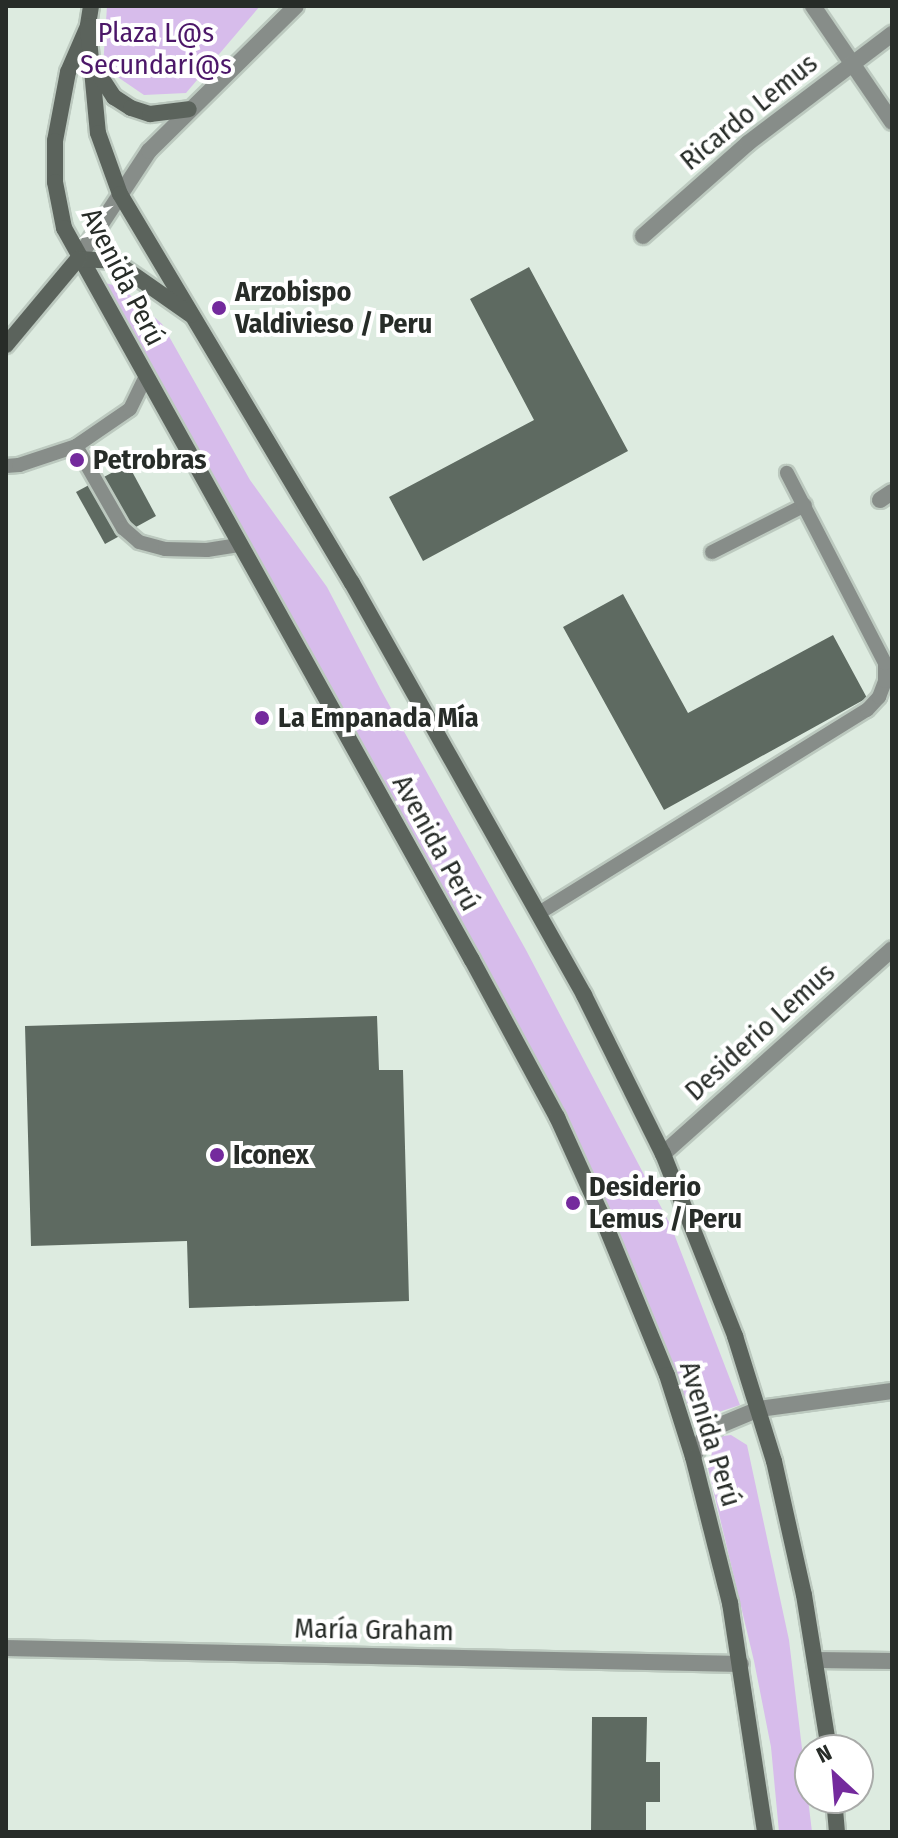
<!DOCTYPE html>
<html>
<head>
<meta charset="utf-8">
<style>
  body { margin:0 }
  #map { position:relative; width:898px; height:1838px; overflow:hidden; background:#ddebe0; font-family:"Fira Sans Condensed",sans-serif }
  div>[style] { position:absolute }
  .green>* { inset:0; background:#d7bceb }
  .building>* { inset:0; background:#5e6a61 }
  .roads { filter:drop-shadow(2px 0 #bcc9bf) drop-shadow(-2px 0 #bcc9bf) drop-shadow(0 2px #bcc9bf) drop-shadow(0 -2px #bcc9bf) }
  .service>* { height:14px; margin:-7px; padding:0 7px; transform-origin:7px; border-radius:7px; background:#878d89 }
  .minor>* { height:16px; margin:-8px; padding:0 8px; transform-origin:8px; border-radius:8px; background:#878d89 }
  .tertiary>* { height:16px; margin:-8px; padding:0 8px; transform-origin:8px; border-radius:8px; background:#878d89 }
  .secondary>* { height:16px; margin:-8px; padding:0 8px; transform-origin:8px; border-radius:8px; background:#5b635c }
  .dots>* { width:22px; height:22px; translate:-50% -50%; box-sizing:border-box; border:4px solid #fff; border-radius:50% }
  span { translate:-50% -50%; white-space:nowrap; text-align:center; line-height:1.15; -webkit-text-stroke:8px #fff; paint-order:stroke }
  .park-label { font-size:28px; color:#4c1769 }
  .street-label { font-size:28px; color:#272c28 }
  .poi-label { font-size:28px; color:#272c28; font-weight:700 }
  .left { translate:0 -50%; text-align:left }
  .frame { position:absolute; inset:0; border:8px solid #272c28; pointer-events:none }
  .north { position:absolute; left:794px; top:1734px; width:80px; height:80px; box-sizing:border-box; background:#fff; border:2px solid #a9aba9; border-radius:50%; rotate:334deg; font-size:22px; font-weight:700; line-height:32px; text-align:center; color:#272c28 }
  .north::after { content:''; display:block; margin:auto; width:28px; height:36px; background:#742a9d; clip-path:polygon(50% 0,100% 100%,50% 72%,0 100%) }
</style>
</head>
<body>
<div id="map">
  <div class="green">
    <i style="clip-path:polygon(107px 6px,260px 6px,186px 93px,144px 95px,103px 67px)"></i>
    <i style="clip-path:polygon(101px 282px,121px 287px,162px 324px,250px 480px,327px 587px,382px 692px,526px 950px,671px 1226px,740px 1405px,707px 1416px,698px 1429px,623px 1248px,489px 973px)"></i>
    <i style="clip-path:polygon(731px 1435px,747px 1445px,789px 1640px,812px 1832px,779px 1832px,771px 1747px,754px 1661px,708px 1468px,716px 1437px)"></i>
  </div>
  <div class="building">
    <i style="clip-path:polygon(529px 267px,628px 451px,423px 561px,389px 497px,534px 420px,470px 299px)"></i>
    <i style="clip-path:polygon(128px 464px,156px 516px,105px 544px,76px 492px)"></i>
    <i style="clip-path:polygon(623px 594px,688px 713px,833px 635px,867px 698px,664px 810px,563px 627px)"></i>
    <i style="clip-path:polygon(377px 1016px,379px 1070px,403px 1070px,409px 1301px,189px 1308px,187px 1241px,31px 1246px,25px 1026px)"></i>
    <i style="clip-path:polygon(592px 1717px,647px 1717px,646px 1762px,660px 1762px,660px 1802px,646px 1802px,646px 1832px,591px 1832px)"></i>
  </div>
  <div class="roads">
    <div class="service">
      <i style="left:76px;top:446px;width:95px;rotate:60.2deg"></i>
      <i style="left:123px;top:528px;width:21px;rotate:41deg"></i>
      <i style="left:139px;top:542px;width:27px;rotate:15deg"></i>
      <i style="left:165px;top:549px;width:42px;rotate:1.4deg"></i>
      <i style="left:207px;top:550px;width:32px;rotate:-9deg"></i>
      <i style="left:6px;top:466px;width:13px;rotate:-4deg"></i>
      <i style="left:19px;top:465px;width:60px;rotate:-18.4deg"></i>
      <i style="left:76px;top:446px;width:65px;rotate:-34.4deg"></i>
      <i style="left:130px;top:409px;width:34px;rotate:-64deg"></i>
      <i style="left:712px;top:552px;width:104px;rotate:-26.8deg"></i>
      <i style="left:539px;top:913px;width:386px;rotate:-31.8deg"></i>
      <i style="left:867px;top:710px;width:18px;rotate:-47deg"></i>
      <i style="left:879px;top:697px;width:17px;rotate:-69deg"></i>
      <i style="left:885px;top:681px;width:18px;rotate:-90deg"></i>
      <i style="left:885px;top:663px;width:214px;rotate:-117.3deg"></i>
    </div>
    <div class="minor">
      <i style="left:813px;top:6px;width:140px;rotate:55.7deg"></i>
      <i style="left:643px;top:236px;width:140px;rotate:-41.5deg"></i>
      <i style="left:748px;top:143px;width:181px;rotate:-37.1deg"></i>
      <i style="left:880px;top:500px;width:14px;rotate:-34deg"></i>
      <i style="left:663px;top:1154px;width:307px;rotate:-41.8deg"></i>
      <i style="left:693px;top:1457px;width:20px;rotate:-60deg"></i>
      <i style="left:703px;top:1440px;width:21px;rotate:-43deg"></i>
      <i style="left:718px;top:1426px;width:44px;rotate:-22.5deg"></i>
      <i style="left:759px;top:1409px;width:134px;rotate:-7.7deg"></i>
      <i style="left:6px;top:1648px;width:735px;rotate:1.25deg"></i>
      <i style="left:816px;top:1660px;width:76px;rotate:0.8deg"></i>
    </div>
    <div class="tertiary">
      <i style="left:78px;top:259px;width:129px;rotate:-56.7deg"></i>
      <i style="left:149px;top:151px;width:206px;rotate:-44.6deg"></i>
    </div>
    <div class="secondary">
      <i style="left:91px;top:6px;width:20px;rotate:99deg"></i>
      <i style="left:88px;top:26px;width:50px;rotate:113.5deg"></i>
      <i style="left:68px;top:72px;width:70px;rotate:100.7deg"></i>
      <i style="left:55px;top:141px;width:41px;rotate:90deg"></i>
      <i style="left:55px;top:182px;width:47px;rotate:78.9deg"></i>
      <i style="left:64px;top:228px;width:838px;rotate:60.87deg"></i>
      <i style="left:472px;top:960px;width:179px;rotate:61.6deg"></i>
      <i style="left:557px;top:1117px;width:104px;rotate:65.6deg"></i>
      <i style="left:600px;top:1212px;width:176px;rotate:67.7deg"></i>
      <i style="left:667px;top:1375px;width:86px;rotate:72.4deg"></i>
      <i style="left:693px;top:1457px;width:151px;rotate:75.8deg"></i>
      <i style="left:730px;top:1603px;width:232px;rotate:81.3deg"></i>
      <i style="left:88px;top:28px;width:105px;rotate:84.6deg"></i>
      <i style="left:98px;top:133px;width:65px;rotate:70.2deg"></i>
      <i style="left:120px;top:194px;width:453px;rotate:59.2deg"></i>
      <i style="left:352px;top:583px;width:473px;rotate:60.6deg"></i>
      <i style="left:584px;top:995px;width:178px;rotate:63.6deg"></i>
      <i style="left:663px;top:1154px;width:196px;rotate:68.4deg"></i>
      <i style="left:735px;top:1336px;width:131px;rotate:72.7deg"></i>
      <i style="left:774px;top:1461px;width:137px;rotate:77.4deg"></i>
      <i style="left:804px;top:1595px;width:157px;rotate:80.8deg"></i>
      <i style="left:95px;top:68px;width:35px;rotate:57deg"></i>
      <i style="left:114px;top:97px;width:20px;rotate:33deg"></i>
      <i style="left:131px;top:108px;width:20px;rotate:18deg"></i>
      <i style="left:150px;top:114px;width:39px;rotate:-7deg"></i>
      <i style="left:78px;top:259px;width:36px;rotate:3deg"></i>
      <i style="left:114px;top:261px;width:94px;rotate:35deg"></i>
      <i style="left:6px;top:345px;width:112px;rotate:-50.1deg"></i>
      <i style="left:834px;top:1798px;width:34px;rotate:85deg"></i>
    </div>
  </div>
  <div class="dots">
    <i style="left:219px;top:308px;background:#742a9d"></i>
    <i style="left:77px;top:460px;background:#742a9d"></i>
    <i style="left:262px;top:718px;background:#742a9d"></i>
    <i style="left:217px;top:1155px;background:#742a9d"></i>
    <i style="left:573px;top:1203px;background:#742a9d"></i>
  </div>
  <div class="park-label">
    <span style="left:156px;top:49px">Plaza L@s<br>Secundari@s</span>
  </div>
  <div class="street-label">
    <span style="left:749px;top:112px;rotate:-39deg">Ricardo Lemus</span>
    <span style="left:123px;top:277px;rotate:63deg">Avenida Perú</span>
    <span style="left:436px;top:843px;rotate:61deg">Avenida Perú</span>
    <span style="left:760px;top:1032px;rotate:-42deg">Desiderio Lemus</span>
    <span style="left:710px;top:1434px;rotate:73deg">Avenida Perú</span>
    <span style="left:374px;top:1630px;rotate:1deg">María Graham</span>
  </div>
  <div class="poi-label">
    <span class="left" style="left:235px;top:308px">Arzobispo<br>Valdivieso / Peru</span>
    <span class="left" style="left:93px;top:460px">Petrobras</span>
    <span class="left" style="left:278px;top:718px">La Empanada Mía</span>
    <span class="left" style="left:233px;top:1155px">Iconex</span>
    <span class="left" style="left:589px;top:1203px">Desiderio<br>Lemus / Peru</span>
  </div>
  <div class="frame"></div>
  <div class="north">N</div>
</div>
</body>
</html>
